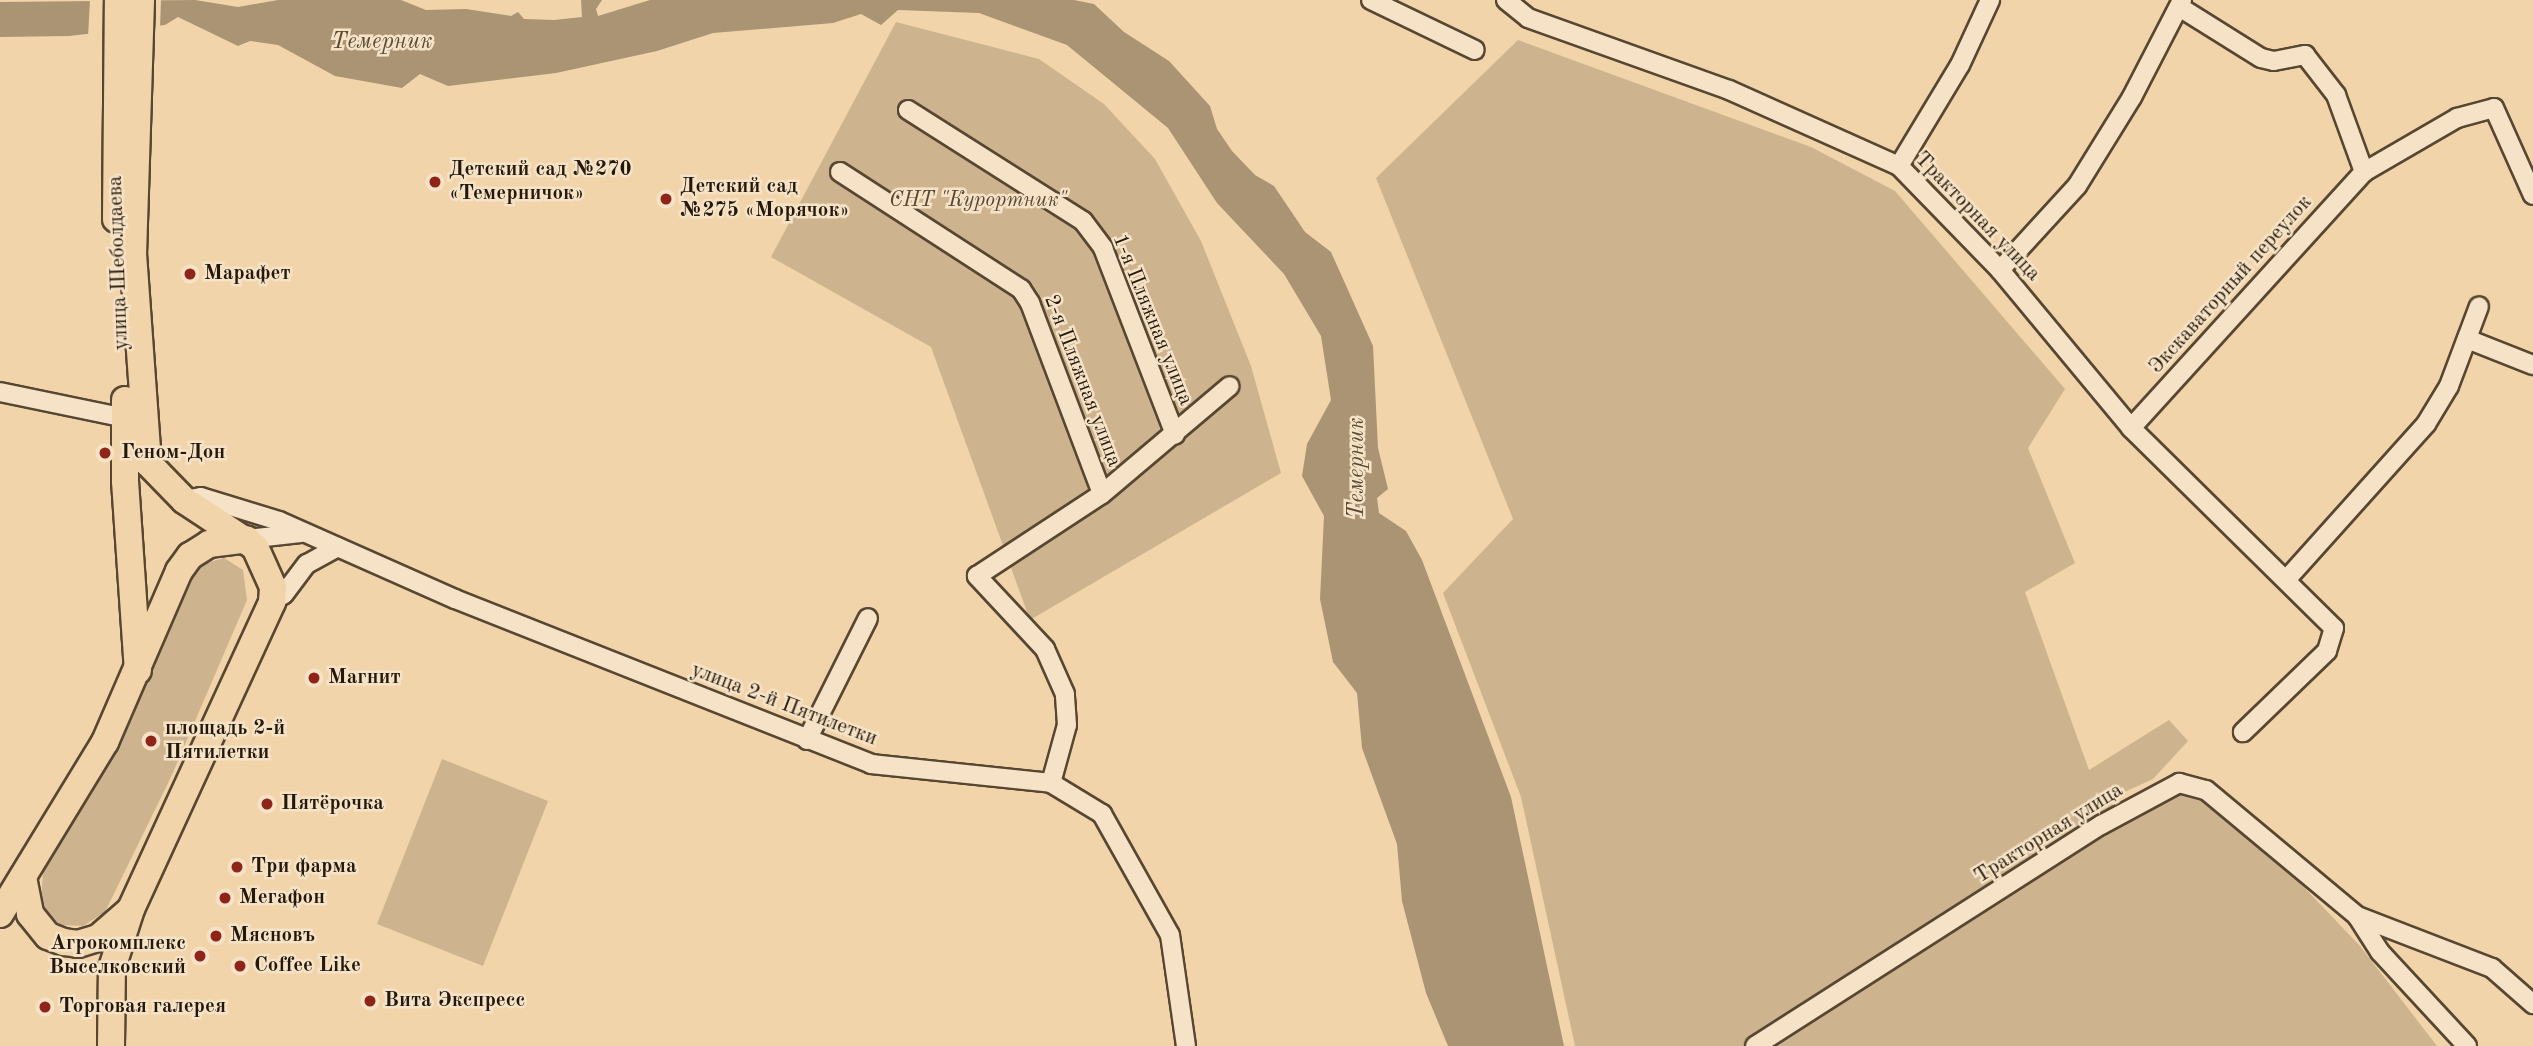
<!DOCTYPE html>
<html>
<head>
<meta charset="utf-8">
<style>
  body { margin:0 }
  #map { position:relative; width:2533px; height:1046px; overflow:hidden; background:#f1d4a9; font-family:"Old Standard TT",serif }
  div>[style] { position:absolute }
  .green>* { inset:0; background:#ceb48e }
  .water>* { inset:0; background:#ab9473 }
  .pier>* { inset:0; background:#f1d4a9 }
  .roads { filter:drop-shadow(2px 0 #574732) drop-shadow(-2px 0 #574732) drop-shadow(0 2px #574732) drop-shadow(0 -2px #574732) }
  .minor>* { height:18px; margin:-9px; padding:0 9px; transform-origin:9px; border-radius:9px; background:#f6e3c7 }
  .primary>* { height:26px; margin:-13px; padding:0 13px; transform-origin:13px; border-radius:13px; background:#f1d4a9 }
  .dots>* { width:19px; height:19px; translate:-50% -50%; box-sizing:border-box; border:4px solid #f6e3c7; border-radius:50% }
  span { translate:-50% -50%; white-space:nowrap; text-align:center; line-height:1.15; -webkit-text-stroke:5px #f6e3c7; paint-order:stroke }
  .poi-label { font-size:21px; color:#24180a; font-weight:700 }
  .left { translate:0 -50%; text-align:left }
  .right { translate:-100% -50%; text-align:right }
  .park-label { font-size:21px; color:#574732; font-style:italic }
  .street-label { font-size:21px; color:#24180a }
  .water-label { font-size:23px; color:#5a4a34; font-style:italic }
</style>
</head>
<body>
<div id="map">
  <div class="green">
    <i style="clip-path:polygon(896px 22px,1039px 59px,1104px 104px,1155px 159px,1201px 241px,1251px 366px,1281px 473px,1030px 620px,931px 347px,771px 257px)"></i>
    <i style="clip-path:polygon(1518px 40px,1811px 147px,1895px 191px,2065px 389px,2028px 448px,2075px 563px,2025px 592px,2089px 770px,2169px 720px,2188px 741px,2153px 779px,2109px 799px,2124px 823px,2184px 792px,2223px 811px,2275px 857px,2360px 946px,2437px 1046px,1575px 1046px,1521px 797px,1443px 593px,1513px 519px,1376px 178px)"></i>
    <i style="clip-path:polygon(224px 558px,243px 570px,247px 600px,171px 777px,105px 912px,83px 926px,60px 925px,41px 904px,43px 871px,118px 749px,189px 578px,203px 564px)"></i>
    <i style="clip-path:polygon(442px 759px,548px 801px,483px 966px,377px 924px)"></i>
  </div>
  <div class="water">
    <i style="clip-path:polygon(195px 0,238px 7px,278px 0,401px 0,426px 10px,466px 9px,511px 16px,518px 12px,524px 19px,554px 20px,582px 17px,581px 0,602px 0,596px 9px,598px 16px,650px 0,1074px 0,1094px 4px,1124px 32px,1169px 61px,1210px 106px,1217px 129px,1232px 151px,1255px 175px,1274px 186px,1305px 232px,1331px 252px,1373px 346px,1378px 448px,1388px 489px,1377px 498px,1379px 513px,1406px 531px,1422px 560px,1511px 797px,1564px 1046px,1448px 1046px,1426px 993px,1402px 901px,1397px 844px,1362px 748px,1357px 693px,1333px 662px,1320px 599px,1324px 516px,1302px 476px,1307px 444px,1331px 400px,1321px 336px,1284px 274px,1217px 203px,1168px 128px,1067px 45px,979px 13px,898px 10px,881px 25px,861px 14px,833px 23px,713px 33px,657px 51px,556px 73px,448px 86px,420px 74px,402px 88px,335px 76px,278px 45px,250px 41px,238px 46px,178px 17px,165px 25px,69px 36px,0 37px,0 2px)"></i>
  </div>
  <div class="pier">
    <i style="clip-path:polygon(90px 0,161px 0,160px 29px,88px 37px)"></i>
  </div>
  <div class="roads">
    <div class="minor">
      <i style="left:1371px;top:0;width:115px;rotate:25.7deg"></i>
      <i style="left:1506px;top:0;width:28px;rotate:39deg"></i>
      <i style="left:1528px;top:18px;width:214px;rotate:19.7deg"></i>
      <i style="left:1729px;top:90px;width:186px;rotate:24.1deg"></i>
      <i style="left:1899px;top:166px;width:145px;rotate:45.8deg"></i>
      <i style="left:2000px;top:270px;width:205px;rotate:50.3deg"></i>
      <i style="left:2131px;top:428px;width:285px;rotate:44.6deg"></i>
      <i style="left:2334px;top:628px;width:24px;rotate:107deg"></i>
      <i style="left:2327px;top:651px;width:117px;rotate:136deg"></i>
      <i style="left:2181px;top:8px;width:94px;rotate:32deg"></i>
      <i style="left:2261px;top:58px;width:13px;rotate:13deg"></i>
      <i style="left:2274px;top:61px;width:32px;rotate:-11deg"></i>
      <i style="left:2305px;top:55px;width:51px;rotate:52.2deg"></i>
      <i style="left:2336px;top:95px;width:82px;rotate:70deg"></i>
      <i style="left:908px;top:110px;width:207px;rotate:32.4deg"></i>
      <i style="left:1083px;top:221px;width:34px;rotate:53deg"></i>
      <i style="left:1103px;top:248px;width:200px;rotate:68.9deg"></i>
      <i style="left:1899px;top:166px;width:118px;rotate:-58.9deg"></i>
      <i style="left:1960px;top:65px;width:72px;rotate:-65.2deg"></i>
      <i style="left:840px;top:172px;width:216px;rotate:32.9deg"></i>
      <i style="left:1021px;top:289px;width:17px;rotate:57deg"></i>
      <i style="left:1030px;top:303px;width:204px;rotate:69.3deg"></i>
      <i style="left:2000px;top:270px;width:114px;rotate:-47.5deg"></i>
      <i style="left:2077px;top:186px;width:105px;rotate:-58.3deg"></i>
      <i style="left:2132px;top:97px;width:109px;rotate:-62.7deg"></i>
      <i style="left:2467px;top:339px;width:71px;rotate:21.5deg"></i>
      <i style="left:0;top:392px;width:129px;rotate:11.7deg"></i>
      <i style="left:2131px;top:428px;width:346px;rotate:-47.7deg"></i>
      <i style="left:2364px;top:172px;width:108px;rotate:-30.1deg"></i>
      <i style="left:2457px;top:118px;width:38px;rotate:-15deg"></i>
      <i style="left:2494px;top:108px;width:95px;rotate:65.9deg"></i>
      <i style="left:184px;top:500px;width:17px;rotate:-10deg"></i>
      <i style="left:201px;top:497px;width:82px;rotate:17.1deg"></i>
      <i style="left:279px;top:521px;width:193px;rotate:23.9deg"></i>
      <i style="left:455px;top:599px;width:448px;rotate:21.6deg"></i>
      <i style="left:871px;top:764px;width:181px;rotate:6deg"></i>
      <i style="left:1051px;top:783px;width:60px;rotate:31.3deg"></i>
      <i style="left:1102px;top:814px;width:139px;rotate:60.7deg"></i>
      <i style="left:1170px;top:935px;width:112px;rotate:81.8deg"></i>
      <i style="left:247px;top:539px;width:54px;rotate:-6.3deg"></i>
      <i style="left:2286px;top:580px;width:210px;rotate:-48.1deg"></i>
      <i style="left:2426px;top:424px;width:44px;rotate:-58.8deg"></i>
      <i style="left:2449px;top:386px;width:85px;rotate:-69.4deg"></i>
      <i style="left:272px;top:602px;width:14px;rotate:-34deg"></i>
      <i style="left:284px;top:594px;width:38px;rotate:-53deg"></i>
      <i style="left:307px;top:564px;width:35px;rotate:-29deg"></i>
      <i style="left:807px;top:740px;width:136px;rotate:-63.4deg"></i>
      <i style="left:1051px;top:783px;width:60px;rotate:-74.6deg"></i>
      <i style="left:1067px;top:725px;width:31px;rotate:-94deg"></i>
      <i style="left:1065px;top:694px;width:49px;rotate:-114deg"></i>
      <i style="left:1045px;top:649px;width:100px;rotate:-133deg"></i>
      <i style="left:977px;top:576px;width:149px;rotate:-33.3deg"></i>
      <i style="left:1102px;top:494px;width:167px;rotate:-40.2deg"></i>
      <i style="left:2357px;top:916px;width:43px;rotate:57.4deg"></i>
      <i style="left:2380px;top:952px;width:128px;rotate:47.2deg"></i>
      <i style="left:1755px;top:1046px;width:411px;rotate:-32.6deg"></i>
      <i style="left:2101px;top:825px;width:89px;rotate:-28.3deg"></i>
      <i style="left:2179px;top:783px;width:28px;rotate:15deg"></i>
      <i style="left:2206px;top:790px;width:197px;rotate:39.8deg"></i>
      <i style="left:2357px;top:916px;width:145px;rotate:21.1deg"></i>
      <i style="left:2492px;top:968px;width:55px;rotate:41.3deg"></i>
    </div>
    <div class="primary">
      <i style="left:116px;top:219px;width:219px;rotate:-89.5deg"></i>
      <i style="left:125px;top:400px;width:81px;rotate:90deg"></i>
      <i style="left:125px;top:481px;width:190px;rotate:86.1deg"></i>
      <i style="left:23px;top:877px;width:38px;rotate:79deg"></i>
      <i style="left:30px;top:914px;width:28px;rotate:51deg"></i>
      <i style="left:48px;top:936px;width:17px;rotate:21deg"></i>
      <i style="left:64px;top:942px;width:14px;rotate:8deg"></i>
      <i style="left:78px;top:944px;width:21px;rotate:-17deg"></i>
      <i style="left:98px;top:938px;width:40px;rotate:-41deg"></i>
      <i style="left:0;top:914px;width:202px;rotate:-58.6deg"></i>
      <i style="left:105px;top:742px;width:186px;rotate:-66.6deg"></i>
      <i style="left:179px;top:571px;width:19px;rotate:-54deg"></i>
      <i style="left:190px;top:556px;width:22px;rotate:-32deg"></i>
      <i style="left:209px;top:544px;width:38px;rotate:-7deg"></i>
      <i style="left:111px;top:1046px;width:78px;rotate:-89.3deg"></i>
      <i style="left:112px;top:968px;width:62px;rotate:-72.1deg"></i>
      <i style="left:131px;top:909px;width:338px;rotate:-65.3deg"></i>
      <i style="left:272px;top:602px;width:15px;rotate:-86deg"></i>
      <i style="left:273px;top:587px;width:44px;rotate:-114.2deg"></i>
      <i style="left:255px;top:547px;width:85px;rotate:-146.5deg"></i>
      <i style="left:184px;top:500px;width:52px;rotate:-134.2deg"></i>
      <i style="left:148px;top:463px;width:209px;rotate:-94.1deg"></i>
      <i style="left:133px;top:255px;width:255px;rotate:-88.2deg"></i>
    </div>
  </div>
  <div class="dots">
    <i style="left:435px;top:182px;background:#8f2418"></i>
    <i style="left:666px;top:199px;background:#8f2418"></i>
    <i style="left:190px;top:274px;background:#8f2418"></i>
    <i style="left:105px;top:453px;background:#8f2418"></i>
    <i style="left:314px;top:678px;background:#8f2418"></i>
    <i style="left:151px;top:741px;background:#8f2418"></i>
    <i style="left:267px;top:804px;background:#8f2418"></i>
    <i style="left:237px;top:867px;background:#8f2418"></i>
    <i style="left:225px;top:898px;background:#8f2418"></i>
    <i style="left:216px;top:936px;background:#8f2418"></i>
    <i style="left:200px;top:956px;background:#8f2418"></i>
    <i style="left:240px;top:966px;background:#8f2418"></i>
    <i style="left:370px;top:1001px;background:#8f2418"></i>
    <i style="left:45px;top:1007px;background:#8f2418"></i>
  </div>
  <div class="poi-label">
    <span class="left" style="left:449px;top:182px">Детский сад №270<br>«Темерничок»</span>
    <span class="left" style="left:680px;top:199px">Детский сад<br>№275 «Морячок»</span>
    <span class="left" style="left:204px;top:274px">Марафет</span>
    <span class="left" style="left:121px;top:453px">Геном-Дон</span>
    <span class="left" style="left:328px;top:678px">Магнит</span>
    <span class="left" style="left:165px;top:741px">площадь 2-й<br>Пятилетки</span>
    <span class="left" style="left:281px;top:804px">Пятёрочка</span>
    <span class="left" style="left:251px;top:867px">Три фарма</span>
    <span class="left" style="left:239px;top:898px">Мегафон</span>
    <span class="left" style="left:230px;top:936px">Мясновъ</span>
    <span class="right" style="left:186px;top:956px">Агрокомплекс<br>Выселковский</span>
    <span class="left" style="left:254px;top:966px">Coffee Like</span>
    <span class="left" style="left:384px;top:1001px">Вита Экспресс</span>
    <span class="left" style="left:59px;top:1007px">Торговая галерея</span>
  </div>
  <div class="park-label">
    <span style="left:978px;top:201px">СНТ "Курортник"</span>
  </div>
  <div class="street-label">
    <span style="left:1977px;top:217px;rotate:46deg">Тракторная улица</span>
    <span style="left:119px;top:263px;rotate:-92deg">улица Шеболдаева</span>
    <span style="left:2231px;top:285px;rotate:-48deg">Экскаваторный переулок</span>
    <span style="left:1152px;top:320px;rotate:68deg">1-я Пляжная улица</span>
    <span style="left:1082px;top:381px;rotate:69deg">2-я Пляжная улица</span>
    <span style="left:784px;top:705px;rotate:21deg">улица 2-й Пятилетки</span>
    <span style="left:2049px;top:834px;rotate:-32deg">Тракторная улица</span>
  </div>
  <div class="water-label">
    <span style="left:382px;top:42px">Темерник</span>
    <span style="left:1357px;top:468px;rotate:-90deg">Темерник</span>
  </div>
</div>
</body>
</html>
